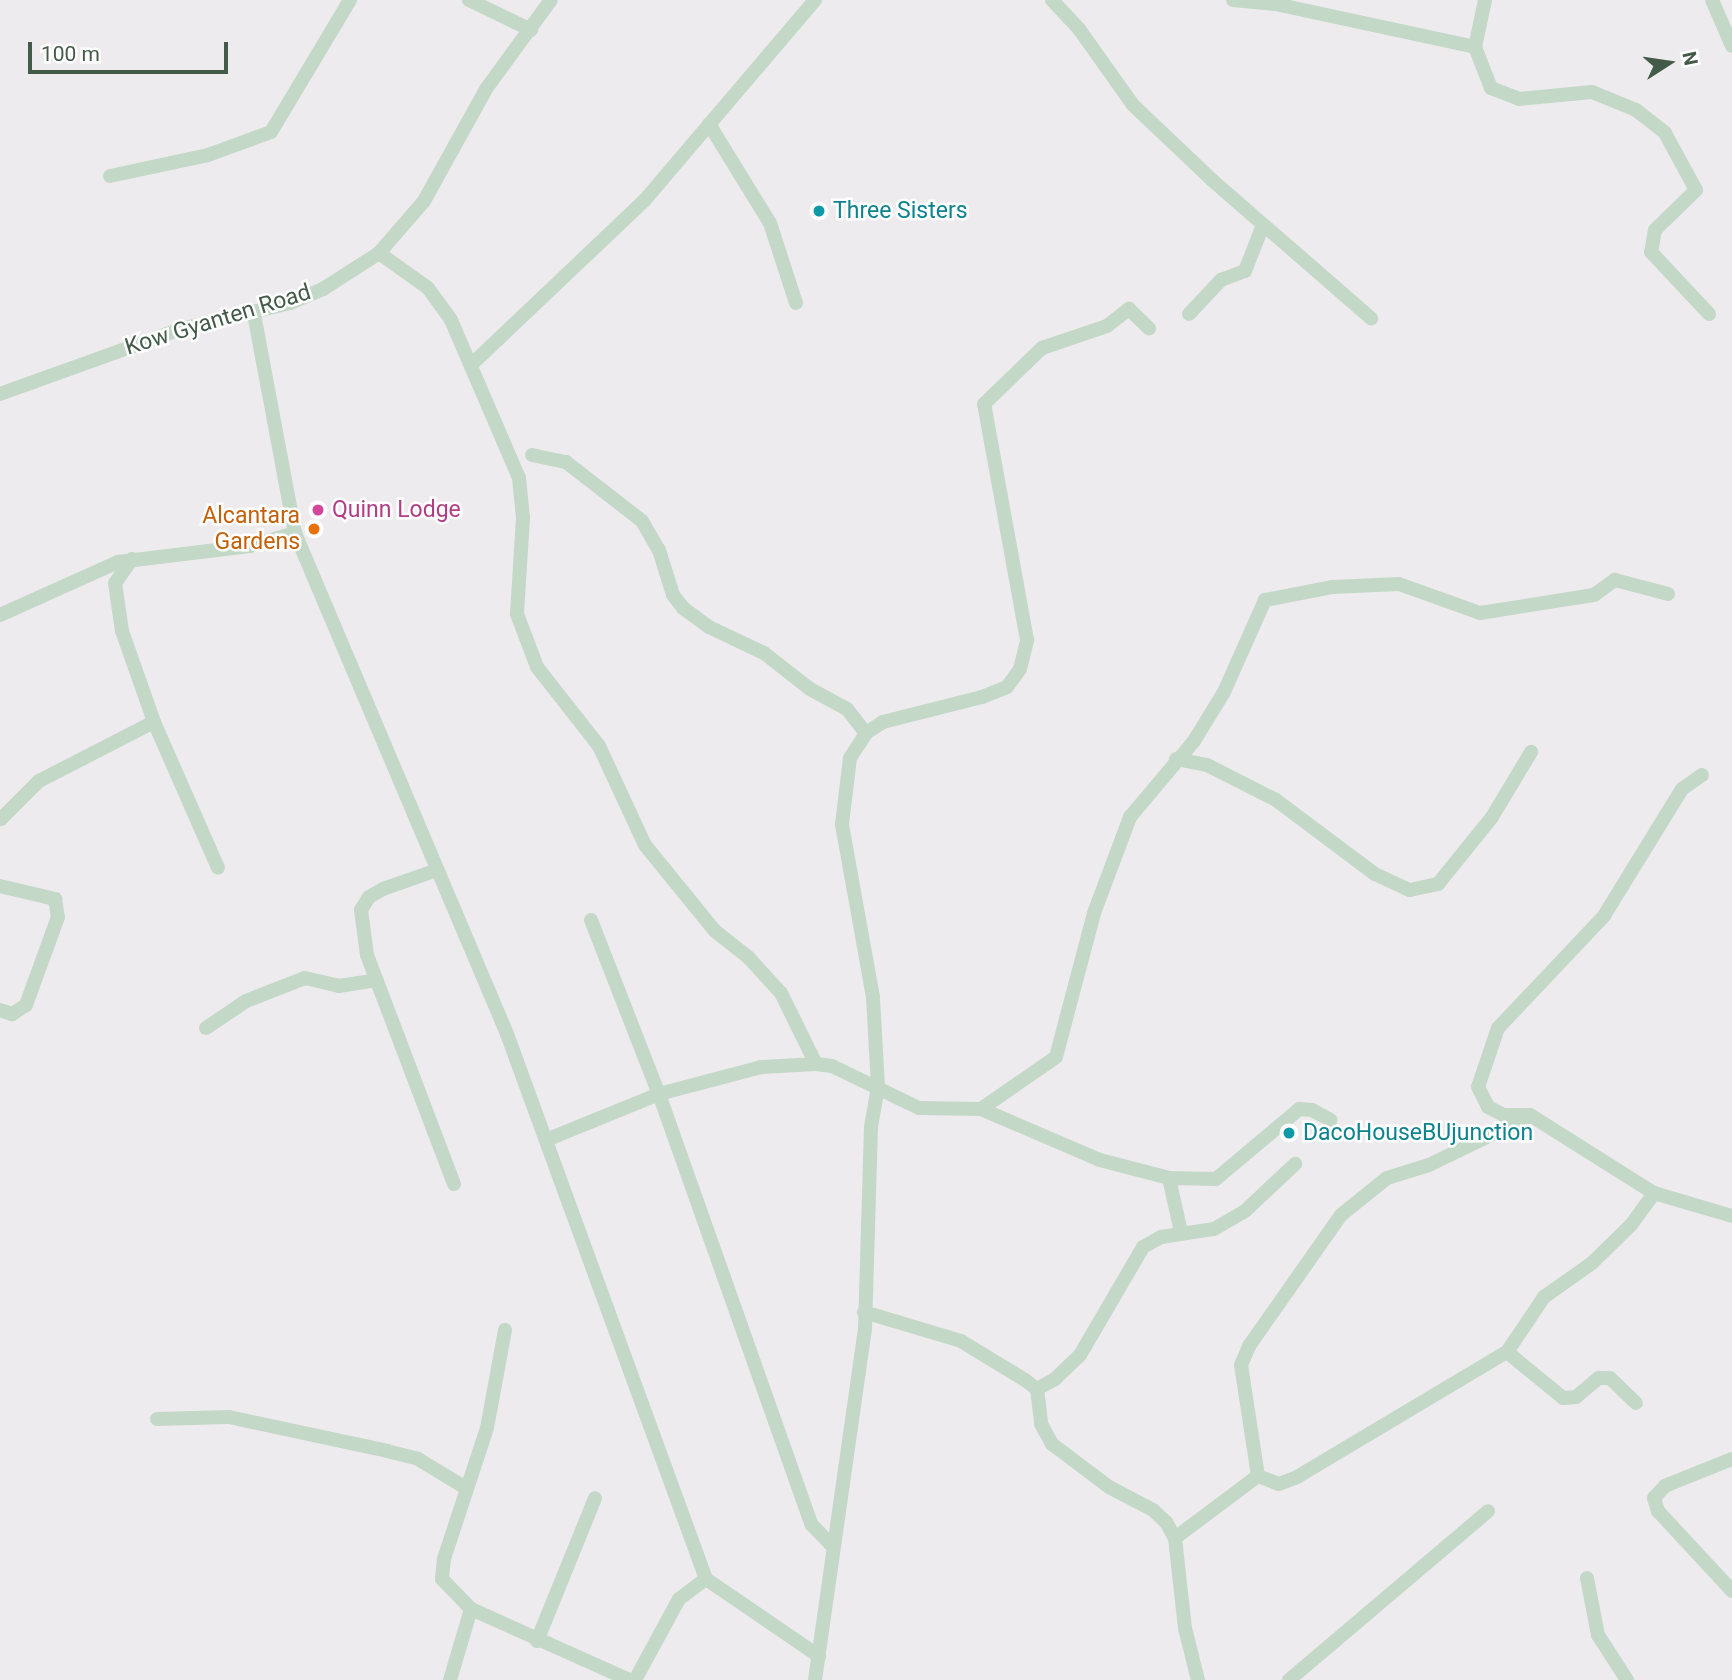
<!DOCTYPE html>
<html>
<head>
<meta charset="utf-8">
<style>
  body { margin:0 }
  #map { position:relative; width:1732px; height:1680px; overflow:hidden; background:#eeebef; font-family:Roboto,sans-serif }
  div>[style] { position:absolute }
  .minor>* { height:14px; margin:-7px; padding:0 7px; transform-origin:7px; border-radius:7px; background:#c4d8c8 }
  .dots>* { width:19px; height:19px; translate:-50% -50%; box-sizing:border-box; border:4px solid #fff; border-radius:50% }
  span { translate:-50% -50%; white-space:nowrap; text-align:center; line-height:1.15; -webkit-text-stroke:5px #fff; paint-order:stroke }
  .culture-label { font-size:23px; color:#0d838f }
  .left { translate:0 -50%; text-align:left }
  .street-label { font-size:23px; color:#435a49 }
  .hotel-label { font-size:23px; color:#b23c85 }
  .food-label { font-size:23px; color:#c56008 }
  .right { translate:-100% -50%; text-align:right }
  .north { position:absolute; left:1634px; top:28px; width:70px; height:70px; -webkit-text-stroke:5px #fff; paint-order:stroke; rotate:78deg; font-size:19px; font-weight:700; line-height:28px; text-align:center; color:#435a49 }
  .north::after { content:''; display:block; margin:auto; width:24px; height:32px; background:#435a49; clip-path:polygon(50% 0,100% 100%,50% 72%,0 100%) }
  .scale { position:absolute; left:28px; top:42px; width:200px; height:32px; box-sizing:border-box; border:4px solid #435a49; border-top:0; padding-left:9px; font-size:21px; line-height:24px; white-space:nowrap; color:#435a49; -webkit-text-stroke:5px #fff; paint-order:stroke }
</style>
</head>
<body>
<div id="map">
  <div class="minor">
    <i style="left:469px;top:0;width:69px;rotate:25.8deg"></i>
    <i style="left:1052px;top:0;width:40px;rotate:47deg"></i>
    <i style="left:1079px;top:29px;width:93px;rotate:54.6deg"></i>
    <i style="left:1133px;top:105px;width:109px;rotate:43.5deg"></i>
    <i style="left:1212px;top:180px;width:211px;rotate:41deg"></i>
    <i style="left:1233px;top:0;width:42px;rotate:5.4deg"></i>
    <i style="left:1275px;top:4px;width:205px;rotate:12.1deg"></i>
    <i style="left:1485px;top:0;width:48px;rotate:102deg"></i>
    <i style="left:1475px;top:47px;width:44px;rotate:68.7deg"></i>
    <i style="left:1491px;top:88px;width:30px;rotate:21deg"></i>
    <i style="left:1519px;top:99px;width:73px;rotate:-5.5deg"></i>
    <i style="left:1592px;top:92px;width:48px;rotate:22.2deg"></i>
    <i style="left:1636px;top:110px;width:37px;rotate:38deg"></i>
    <i style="left:1665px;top:133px;width:65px;rotate:61.5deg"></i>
    <i style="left:1696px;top:190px;width:57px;rotate:135.7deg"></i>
    <i style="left:1655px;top:230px;width:22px;rotate:100deg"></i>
    <i style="left:1651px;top:252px;width:85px;rotate:46.9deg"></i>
    <i style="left:1712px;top:0;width:50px;rotate:66.5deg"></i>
    <i style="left:709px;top:124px;width:116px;rotate:58.4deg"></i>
    <i style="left:770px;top:223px;width:84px;rotate:72deg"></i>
    <i style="left:110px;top:176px;width:100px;rotate:-12.1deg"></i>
    <i style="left:208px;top:155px;width:67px;rotate:-20.1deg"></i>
    <i style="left:271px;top:132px;width:154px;rotate:-59.1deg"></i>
    <i style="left:379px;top:253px;width:60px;rotate:35.5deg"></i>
    <i style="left:428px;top:288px;width:39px;rotate:54deg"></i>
    <i style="left:451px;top:320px;width:172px;rotate:66.7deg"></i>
    <i style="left:519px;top:478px;width:40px;rotate:84.3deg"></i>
    <i style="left:523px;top:518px;width:96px;rotate:93.6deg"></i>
    <i style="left:517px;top:614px;width:57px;rotate:69.3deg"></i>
    <i style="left:537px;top:667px;width:100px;rotate:51.9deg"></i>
    <i style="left:599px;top:746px;width:109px;rotate:65.1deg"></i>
    <i style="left:645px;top:845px;width:111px;rotate:50.9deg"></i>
    <i style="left:715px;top:931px;width:42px;rotate:38.2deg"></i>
    <i style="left:748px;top:957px;width:49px;rotate:47.5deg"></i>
    <i style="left:781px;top:993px;width:79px;rotate:63.8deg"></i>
    <i style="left:254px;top:314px;width:223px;rotate:79.4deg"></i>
    <i style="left:295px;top:533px;width:544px;rotate:67.06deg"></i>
    <i style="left:507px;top:1034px;width:580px;rotate:69.94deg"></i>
    <i style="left:706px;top:1579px;width:137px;rotate:34.3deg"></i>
    <i style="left:1189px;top:314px;width:47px;rotate:-46.7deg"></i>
    <i style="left:1221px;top:280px;width:26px;rotate:-21deg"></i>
    <i style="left:1245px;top:271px;width:49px;rotate:-68.6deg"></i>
    <i style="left:471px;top:365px;width:238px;rotate:-43.5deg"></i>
    <i style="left:644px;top:201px;width:264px;rotate:-49.6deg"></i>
    <i style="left:0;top:394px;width:192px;rotate:-19.8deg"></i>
    <i style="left:181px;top:329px;width:112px;rotate:-13.4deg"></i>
    <i style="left:290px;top:303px;width:36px;rotate:-23deg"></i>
    <i style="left:323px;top:289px;width:67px;rotate:-32.7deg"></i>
    <i style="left:379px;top:253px;width:69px;rotate:-49.1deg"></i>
    <i style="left:424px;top:201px;width:128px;rotate:-61deg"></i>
    <i style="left:486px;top:89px;width:110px;rotate:-53.9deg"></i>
    <i style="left:532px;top:455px;width:35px;rotate:12deg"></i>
    <i style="left:566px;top:462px;width:96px;rotate:37.8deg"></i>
    <i style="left:642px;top:521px;width:34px;rotate:60deg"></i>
    <i style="left:659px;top:550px;width:47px;rotate:72.7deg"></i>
    <i style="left:673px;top:595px;width:16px;rotate:52deg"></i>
    <i style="left:683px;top:608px;width:32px;rotate:36deg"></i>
    <i style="left:709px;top:627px;width:61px;rotate:25.3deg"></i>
    <i style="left:764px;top:653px;width:58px;rotate:38deg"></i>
    <i style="left:810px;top:689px;width:42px;rotate:28.4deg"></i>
    <i style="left:847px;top:709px;width:31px;rotate:52deg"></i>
    <i style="left:132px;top:559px;width:29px;rotate:125deg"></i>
    <i style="left:115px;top:583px;width:49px;rotate:81.7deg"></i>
    <i style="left:122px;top:631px;width:96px;rotate:70.6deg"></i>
    <i style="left:154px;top:722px;width:159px;rotate:66.3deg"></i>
    <i style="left:0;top:615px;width:129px;rotate:-24.2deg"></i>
    <i style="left:118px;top:562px;width:133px;rotate:-6.9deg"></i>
    <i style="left:250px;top:546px;width:47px;rotate:-16.1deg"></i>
    <i style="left:1176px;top:759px;width:32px;rotate:11deg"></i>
    <i style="left:1207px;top:765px;width:77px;rotate:26.9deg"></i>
    <i style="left:1276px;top:800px;width:124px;rotate:36.8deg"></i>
    <i style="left:1375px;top:874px;width:38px;rotate:25deg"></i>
    <i style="left:1410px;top:890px;width:29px;rotate:-12deg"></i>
    <i style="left:1438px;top:884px;width:86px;rotate:-51.1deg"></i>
    <i style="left:1492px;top:817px;width:76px;rotate:-59deg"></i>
    <i style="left:1702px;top:775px;width:24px;rotate:145deg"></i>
    <i style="left:1682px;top:789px;width:149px;rotate:121.6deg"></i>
    <i style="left:1604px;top:916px;width:154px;rotate:133.4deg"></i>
    <i style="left:1498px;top:1028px;width:62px;rotate:108.7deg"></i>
    <i style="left:1478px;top:1087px;width:22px;rotate:63deg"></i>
    <i style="left:1488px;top:1107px;width:18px;rotate:27deg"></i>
    <i style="left:1504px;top:1115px;width:26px"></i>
    <i style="left:1530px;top:1115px;width:146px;rotate:32.2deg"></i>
    <i style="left:1654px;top:1193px;width:81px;rotate:16.4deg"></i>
    <i style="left:1px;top:819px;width:54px;rotate:-45deg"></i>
    <i style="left:39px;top:781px;width:129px;rotate:-27.2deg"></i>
    <i style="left:437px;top:870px;width:57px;rotate:160.6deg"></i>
    <i style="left:383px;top:889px;width:16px;rotate:150deg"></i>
    <i style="left:369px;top:897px;width:15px;rotate:122deg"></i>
    <i style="left:361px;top:910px;width:45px;rotate:82.4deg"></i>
    <i style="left:367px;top:955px;width:245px;rotate:69.2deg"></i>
    <i style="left:0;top:886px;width:57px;rotate:13.3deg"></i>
    <i style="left:55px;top:899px;width:18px;rotate:81deg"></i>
    <i style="left:58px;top:917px;width:94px;rotate:110deg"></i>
    <i style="left:26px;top:1005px;width:17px;rotate:147deg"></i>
    <i style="left:12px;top:1014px;width:13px;rotate:-162deg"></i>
    <i style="left:591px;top:920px;width:187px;rotate:68.7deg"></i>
    <i style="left:659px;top:1094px;width:457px;rotate:70.5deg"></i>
    <i style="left:812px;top:1525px;width:29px;rotate:46deg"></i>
    <i style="left:206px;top:1028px;width:48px;rotate:-34deg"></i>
    <i style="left:246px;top:1001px;width:63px;rotate:-21.3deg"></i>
    <i style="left:305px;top:978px;width:35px;rotate:13deg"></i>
    <i style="left:339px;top:986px;width:38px;rotate:-9deg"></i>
    <i style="left:981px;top:1109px;width:91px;rotate:-34.7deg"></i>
    <i style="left:1056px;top:1057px;width:149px;rotate:-75.2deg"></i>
    <i style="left:1094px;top:913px;width:103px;rotate:-69.4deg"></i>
    <i style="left:1130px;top:817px;width:99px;rotate:-49.9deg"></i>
    <i style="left:1194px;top:741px;width:57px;rotate:-58.5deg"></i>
    <i style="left:1224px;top:692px;width:101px;rotate:-66deg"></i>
    <i style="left:1265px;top:600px;width:68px;rotate:-11deg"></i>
    <i style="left:1332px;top:587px;width:67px;rotate:-2.6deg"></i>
    <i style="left:1399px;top:584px;width:86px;rotate:19.7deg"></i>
    <i style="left:1480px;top:613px;width:115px;rotate:-9deg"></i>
    <i style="left:1594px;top:595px;width:26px;rotate:-36deg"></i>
    <i style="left:1615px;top:580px;width:55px;rotate:14.8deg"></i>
    <i style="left:546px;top:1140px;width:122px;rotate:-22.2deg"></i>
    <i style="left:659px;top:1094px;width:106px;rotate:-14.8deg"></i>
    <i style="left:761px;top:1067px;width:55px;rotate:-3.1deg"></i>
    <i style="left:816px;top:1064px;width:16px;rotate:7deg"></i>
    <i style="left:832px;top:1066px;width:97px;rotate:25.8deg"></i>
    <i style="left:919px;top:1108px;width:62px;rotate:0.9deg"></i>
    <i style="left:981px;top:1109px;width:129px;rotate:23.2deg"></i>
    <i style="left:1100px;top:1160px;width:71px;rotate:14.6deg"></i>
    <i style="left:1169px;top:1178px;width:47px;rotate:1.2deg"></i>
    <i style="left:1216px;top:1179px;width:109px;rotate:-40.1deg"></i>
    <i style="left:1299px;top:1109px;width:13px;rotate:4deg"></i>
    <i style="left:1312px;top:1110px;width:21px;rotate:28deg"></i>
    <i style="left:1169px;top:1178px;width:55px;rotate:77.5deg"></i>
    <i style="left:864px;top:1312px;width:101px;rotate:16.6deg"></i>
    <i style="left:961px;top:1341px;width:75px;rotate:31.4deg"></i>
    <i style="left:1025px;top:1380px;width:15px;rotate:37deg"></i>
    <i style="left:1037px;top:1389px;width:35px;rotate:83deg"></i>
    <i style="left:1041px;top:1424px;width:23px;rotate:61deg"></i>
    <i style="left:1052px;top:1444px;width:71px;rotate:37deg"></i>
    <i style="left:1109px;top:1487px;width:50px;rotate:27.6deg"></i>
    <i style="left:1153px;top:1510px;width:18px;rotate:43deg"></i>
    <i style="left:1166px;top:1522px;width:18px;rotate:61deg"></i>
    <i style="left:1175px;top:1538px;width:91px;rotate:83.7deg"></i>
    <i style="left:1185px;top:1628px;width:54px;rotate:76deg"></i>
    <i style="left:505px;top:1330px;width:100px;rotate:100.4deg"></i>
    <i style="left:487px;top:1428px;width:138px;rotate:108.2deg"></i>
    <i style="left:444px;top:1559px;width:20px;rotate:96deg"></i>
    <i style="left:442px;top:1579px;width:42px;rotate:46deg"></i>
    <i style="left:471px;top:1609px;width:174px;rotate:24.1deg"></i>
    <i style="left:1507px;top:1352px;width:72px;rotate:39.4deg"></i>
    <i style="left:1563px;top:1398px;width:13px;rotate:-4deg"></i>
    <i style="left:1576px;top:1397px;width:30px;rotate:-40deg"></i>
    <i style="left:1599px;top:1378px;width:11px"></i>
    <i style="left:1610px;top:1378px;width:36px;rotate:44deg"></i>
    <i style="left:1037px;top:1389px;width:21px;rotate:-29deg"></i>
    <i style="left:1055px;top:1379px;width:35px;rotate:-44deg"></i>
    <i style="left:1080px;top:1355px;width:125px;rotate:-59.7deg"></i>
    <i style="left:1143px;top:1247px;width:21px;rotate:-29deg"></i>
    <i style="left:1161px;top:1237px;width:54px;rotate:-8.6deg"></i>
    <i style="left:1214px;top:1229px;width:36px;rotate:-30deg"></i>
    <i style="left:1245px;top:1211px;width:69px;rotate:-43.2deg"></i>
    <i style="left:157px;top:1419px;width:72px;rotate:-1.6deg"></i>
    <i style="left:229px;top:1417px;width:162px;rotate:12.1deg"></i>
    <i style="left:387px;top:1451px;width:32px;rotate:14deg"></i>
    <i style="left:418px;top:1459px;width:56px;rotate:31.1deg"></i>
    <i style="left:1732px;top:1459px;width:72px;rotate:158.1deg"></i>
    <i style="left:1665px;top:1486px;width:16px;rotate:133deg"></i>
    <i style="left:1654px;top:1498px;width:14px;rotate:73deg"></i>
    <i style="left:1658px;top:1511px;width:109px;rotate:47.2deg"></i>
    <i style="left:1258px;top:1476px;width:112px;rotate:-98.7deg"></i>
    <i style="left:1241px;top:1365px;width:21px;rotate:-67deg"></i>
    <i style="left:1249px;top:1346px;width:160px;rotate:-54.9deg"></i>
    <i style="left:1341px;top:1215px;width:59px;rotate:-38.8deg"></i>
    <i style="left:1387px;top:1178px;width:44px;rotate:-17.2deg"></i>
    <i style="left:1429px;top:1165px;width:110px;rotate:-25.9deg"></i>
    <i style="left:1258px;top:1476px;width:22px;rotate:21deg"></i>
    <i style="left:1279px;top:1484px;width:19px;rotate:-21deg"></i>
    <i style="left:1297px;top:1477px;width:244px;rotate:-30.8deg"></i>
    <i style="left:1507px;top:1352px;width:66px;rotate:-56.1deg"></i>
    <i style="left:1544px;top:1297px;width:59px;rotate:-35.3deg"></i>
    <i style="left:1592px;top:1263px;width:54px;rotate:-44.3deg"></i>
    <i style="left:1631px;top:1225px;width:39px;rotate:-54deg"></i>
    <i style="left:1175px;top:1538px;width:104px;rotate:-36.8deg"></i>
    <i style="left:1587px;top:1578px;width:58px;rotate:79.1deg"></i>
    <i style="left:1598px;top:1635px;width:54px;rotate:57.2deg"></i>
    <i style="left:537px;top:1641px;width:154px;rotate:-67.9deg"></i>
    <i style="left:450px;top:1680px;width:74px;rotate:-73.5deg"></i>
    <i style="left:635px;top:1680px;width:92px;rotate:-61.5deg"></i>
    <i style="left:679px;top:1599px;width:34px;rotate:-37deg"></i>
    <i style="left:815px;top:1680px;width:355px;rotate:-81.9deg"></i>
    <i style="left:865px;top:1329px;width:202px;rotate:-88.3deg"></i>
    <i style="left:871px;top:1127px;width:41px;rotate:-80.1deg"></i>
    <i style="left:878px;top:1087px;width:90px;rotate:-93.2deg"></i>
    <i style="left:873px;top:997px;width:176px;rotate:-100.2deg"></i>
    <i style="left:842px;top:824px;width:66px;rotate:-83.1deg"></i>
    <i style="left:850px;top:758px;width:30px;rotate:-57deg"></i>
    <i style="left:866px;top:733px;width:20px;rotate:-33deg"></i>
    <i style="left:883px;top:722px;width:102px;rotate:-14.2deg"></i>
    <i style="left:982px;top:697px;width:27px;rotate:-22deg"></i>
    <i style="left:1007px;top:687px;width:22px;rotate:-54deg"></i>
    <i style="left:1020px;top:669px;width:30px;rotate:-76deg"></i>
    <i style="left:1027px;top:640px;width:240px;rotate:-100.3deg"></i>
    <i style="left:984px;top:404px;width:81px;rotate:-44deg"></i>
    <i style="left:1042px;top:348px;width:69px;rotate:-18.7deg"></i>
    <i style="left:1107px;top:326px;width:28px;rotate:-38deg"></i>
    <i style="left:1129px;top:309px;width:28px;rotate:44deg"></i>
    <i style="left:1289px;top:1680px;width:261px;rotate:-40.3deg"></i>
  </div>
  <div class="dots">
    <i style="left:819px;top:211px;background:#0f9aa8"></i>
    <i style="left:318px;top:510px;background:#d1479c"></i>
    <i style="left:314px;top:529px;background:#e8710a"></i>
    <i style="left:1289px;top:1133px;background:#0f9aa8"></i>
  </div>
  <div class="culture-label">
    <span class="left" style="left:833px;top:211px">Three Sisters</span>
    <span class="left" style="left:1303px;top:1133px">DacoHouseBUjunction</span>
  </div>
  <div class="street-label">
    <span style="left:218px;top:320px;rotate:-17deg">Kow Gyanten Road</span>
  </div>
  <div class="hotel-label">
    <span class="left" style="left:332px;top:510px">Quinn Lodge</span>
  </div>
  <div class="food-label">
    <span class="right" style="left:300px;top:529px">Alcantara<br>Gardens</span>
  </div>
  <div class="north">N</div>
  <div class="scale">100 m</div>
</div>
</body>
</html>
